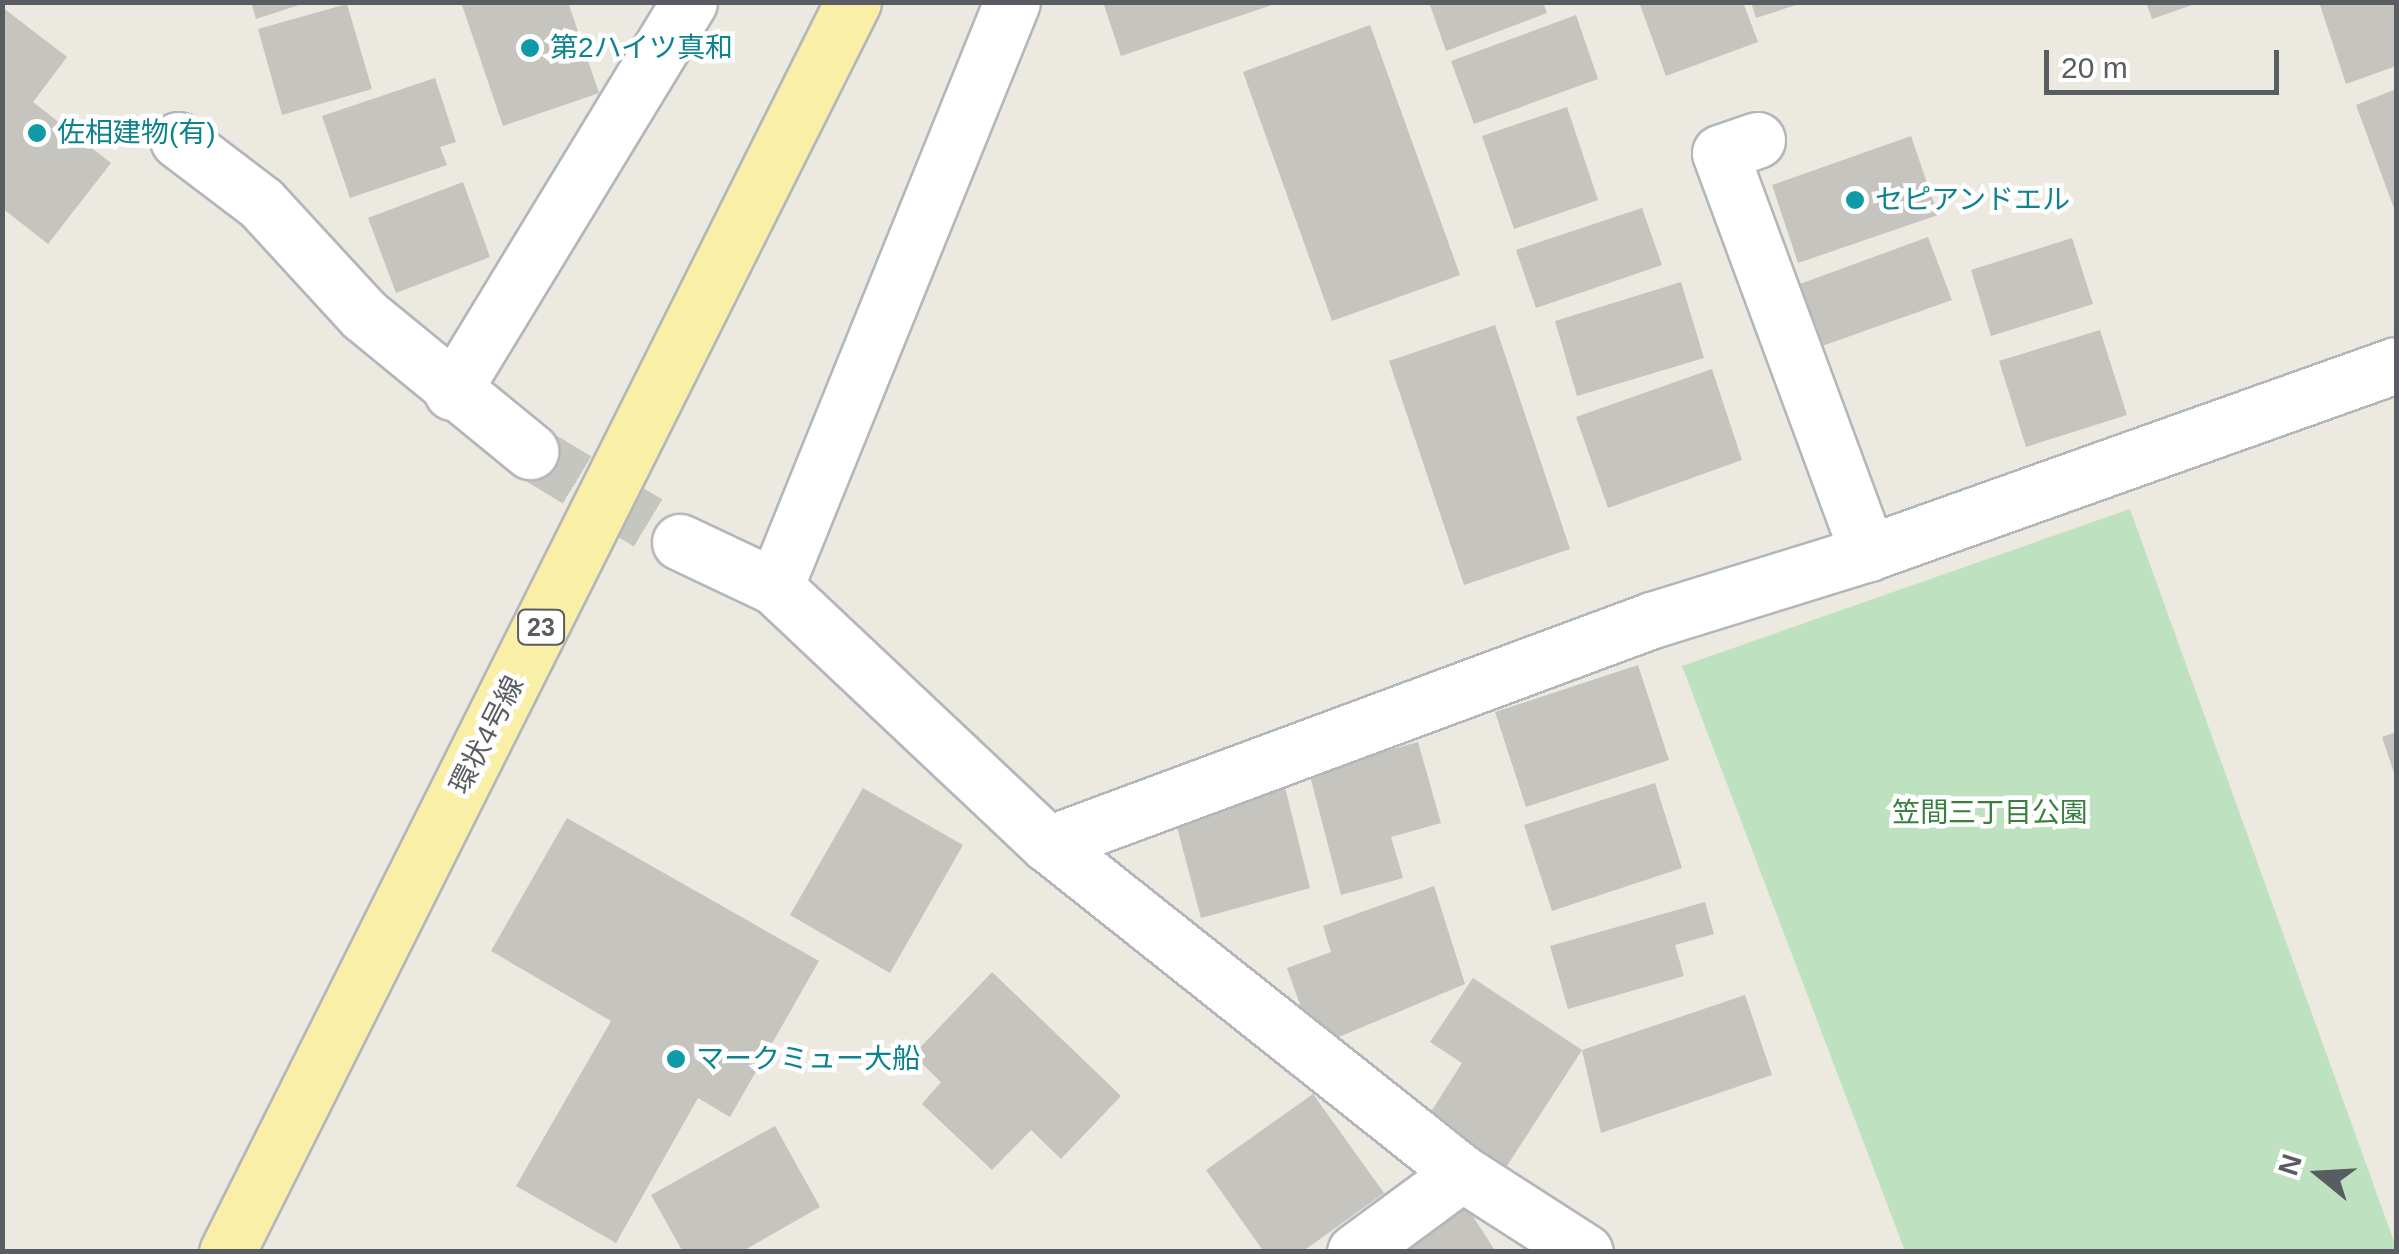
<!DOCTYPE html>
<html>
<head>
<meta charset="utf-8">
<style>
  body { margin:0 }
  #map { position:relative; width:2399px; height:1254px; overflow:hidden; background:#ebe9e0; font-family:Arial,"Noto Sans JP",sans-serif }
  div>[style] { position:absolute }
  .green>* { inset:0; background:#bee2bf }
  .building>* { inset:0; background:#c6c4be }
  .street-tunnel>* { height:55px; margin-top:-27.5px; transform-origin:0; background:repeating-linear-gradient(90deg,#c6c6c0 0 55px,transparent 0 83px) }
  .roads { filter:drop-shadow(2px 0 #b3b6bb) drop-shadow(-2px 0 #b3b6bb) drop-shadow(0 2px #b3b6bb) drop-shadow(0 -2px #b3b6bb) }
  .street>* { height:55px; margin:-27.5px; padding:0 27.5px; transform-origin:27.5px; border-radius:27.5px; background:#fff }
  .primary>* { height:55px; margin:-27.5px; padding:0 27.5px; transform-origin:27.5px; border-radius:27.5px; background:#faefa7 }
  .dots>* { width:28px; height:28px; translate:-50% -50%; box-sizing:border-box; border:5px solid #fff; border-radius:50% }
  span { translate:-50% -50%; white-space:nowrap; text-align:center; line-height:1.15; -webkit-text-stroke:9px #fff; paint-order:stroke }
  .shield-label span { padding:2px 8px; background:#fff; border:2px solid; border-radius:8px; -webkit-text-stroke-width:0 }
  .shield-label { font-size:25px; color:#595c61; font-weight:700 }
  .culture-label { font-size:28px; color:#0d838f }
  .left { translate:0 -50%; text-align:left }
  .street-label { font-size:28px; color:#595c61 }
  .park-label { font-size:28px; color:#39803e }
  .frame { position:absolute; inset:0; border:5px solid #595c61; pointer-events:none }
  .north { position:absolute; left:2269px; top:1124px; width:100px; height:100px; -webkit-text-stroke:8px #fff; paint-order:stroke; rotate:288deg; font-size:28px; font-weight:700; line-height:40px; text-align:center; color:#595c61 }
  .north::after { content:''; display:block; margin:auto; width:35px; height:45px; background:#595c61; clip-path:polygon(50% 0,100% 100%,50% 72%,0 100%) }
  .scale { position:absolute; left:2044px; top:50px; width:235px; height:45px; box-sizing:border-box; border:5px solid #595c61; border-top:0; padding-left:12px; font-size:30px; line-height:35px; white-space:nowrap; color:#595c61; -webkit-text-stroke:8px #fff; paint-order:stroke }
</style>
</head>
<body>
<div id="map">
  <div class="green">
    <i style="clip-path:polygon(2130px 509px,2396px 1247px,2396px 1251px,1905px 1251px,1682px 666px)"></i>
  </div>
  <div class="building">
    <i style="clip-path:polygon(251px 2px,304px 2px,305px 3px,256px 19px)"></i>
    <i style="clip-path:polygon(461px 2px,568px 2px,599px 93px,503px 126px)"></i>
    <i style="clip-path:polygon(1103px 2px,1278px 2px,1278px 3px,1121px 56px)"></i>
    <i style="clip-path:polygon(1429px 2px,1543px 2px,1547px 13px,1446px 51px)"></i>
    <i style="clip-path:polygon(1639px 2px,1743px 2px,1758px 42px,1666px 76px)"></i>
    <i style="clip-path:polygon(1751px 2px,1802px 2px,1802px 3px,1756px 18px)"></i>
    <i style="clip-path:polygon(2146px 2px,2198px 2px,2198px 3px,2152px 19px)"></i>
    <i style="clip-path:polygon(2319px 2px,2396px 2px,2396px 66px,2346px 84px)"></i>
    <i style="clip-path:polygon(347px 4px,372px 89px,282px 115px,258px 29px)"></i>
    <i style="clip-path:polygon(2px 7px,67px 57px,33px 102px,111px 163px,48px 244px,2px 208px)"></i>
    <i style="clip-path:polygon(1576px 15px,1598px 79px,1474px 124px,1451px 61px)"></i>
    <i style="clip-path:polygon(1370px 25px,1460px 275px,1332px 321px,1243px 72px)"></i>
    <i style="clip-path:polygon(435px 78px,456px 142px,440px 147px,447px 165px,350px 198px,322px 116px)"></i>
    <i style="clip-path:polygon(2396px 89px,2396px 214px,2356px 105px)"></i>
    <i style="clip-path:polygon(1567px 107px,1598px 200px,1514px 229px,1482px 136px)"></i>
    <i style="clip-path:polygon(1911px 136px,1938px 215px,1798px 263px,1772px 185px)"></i>
    <i style="clip-path:polygon(463px 182px,490px 257px,396px 293px,368px 218px)"></i>
    <i style="clip-path:polygon(1642px 208px,1662px 265px,1536px 308px,1516px 250px)"></i>
    <i style="clip-path:polygon(1928px 237px,1952px 300px,1822px 346px,1800px 284px)"></i>
    <i style="clip-path:polygon(2072px 238px,2093px 304px,1991px 336px,1971px 270px)"></i>
    <i style="clip-path:polygon(1681px 282px,1704px 358px,1577px 396px,1555px 321px)"></i>
    <i style="clip-path:polygon(1495px 325px,1570px 549px,1464px 585px,1389px 361px)"></i>
    <i style="clip-path:polygon(2100px 330px,2127px 415px,2026px 447px,1999px 361px)"></i>
    <i style="clip-path:polygon(1712px 369px,1742px 460px,1608px 508px,1576px 417px)"></i>
    <i style="clip-path:polygon(1638px 665px,1669px 760px,1526px 807px,1495px 712px)"></i>
    <i style="clip-path:polygon(2396px 732px,2396px 779px,2382px 737px)"></i>
    <i style="clip-path:polygon(1418px 742px,1441px 823px,1391px 837px,1403px 878px,1341px 895px,1309px 772px)"></i>
    <i style="clip-path:polygon(1282px 775px,1310px 888px,1201px 918px,1171px 804px)"></i>
    <i style="clip-path:polygon(1655px 783px,1682px 868px,1552px 911px,1524px 825px)"></i>
    <i style="clip-path:polygon(863px 788px,963px 845px,890px 973px,790px 915px)"></i>
    <i style="clip-path:polygon(567px 818px,819px 961px,730px 1117px,698px 1098px,616px 1243px,516px 1186px,611px 1021px,491px 951px)"></i>
    <i style="clip-path:polygon(1434px 886px,1465px 984px,1315px 1047px,1287px 968px,1331px 952px,1323px 926px)"></i>
    <i style="clip-path:polygon(1705px 902px,1714px 934px,1675px 945px,1684px 976px,1568px 1009px,1550px 946px)"></i>
    <i style="clip-path:polygon(992px 972px,1121px 1096px,1061px 1159px,1031px 1130px,992px 1170px,922px 1104px,941px 1082px,913px 1055px)"></i>
    <i style="clip-path:polygon(1473px 978px,1582px 1050px,1745px 995px,1772px 1075px,1601px 1133px,1582px 1050px,1505px 1169px,1427px 1118px,1462px 1063px,1430px 1042px)"></i>
    <i style="clip-path:polygon(1313px 1094px,1384px 1193px,1302px 1252px,1264px 1252px,1206px 1170px)"></i>
    <i style="clip-path:polygon(775px 1126px,820px 1207px,741px 1252px,683px 1252px,651px 1195px)"></i>
    <i style="clip-path:polygon(1465px 1204px,1496px 1252px,1393px 1252px)"></i>
  </div>
  <div class="street-tunnel">
    <i style="left:530px;top:451px;width:175px;rotate:31.2deg"></i>
  </div>
  <div class="roads">
    <div class="street">
      <i style="left:178px;top:140px;width:104px;rotate:37.2deg"></i>
      <i style="left:261px;top:203px;width:152px;rotate:47.4deg"></i>
      <i style="left:364px;top:315px;width:215px;rotate:39.3deg"></i>
      <i style="left:1757px;top:140px;width:39px;rotate:161deg"></i>
      <i style="left:1720px;top:153px;width:427px;rotate:69.7deg"></i>
      <i style="left:452px;top:392px;width:456px;rotate:-58.7deg"></i>
      <i style="left:680px;top:542px;width:105px;rotate:25.3deg"></i>
      <i style="left:775px;top:587px;width:375px;rotate:43.3deg"></i>
      <i style="left:1048px;top:844px;width:529px;rotate:38.47deg"></i>
      <i style="left:1462px;top:1173px;width:146px;rotate:32.7deg"></i>
      <i style="left:775px;top:587px;width:631px;rotate:-67.95deg"></i>
      <i style="left:1048px;top:844px;width:644px;rotate:-20.35deg"></i>
      <i style="left:1652px;top:620px;width:226px;rotate:-17.2deg"></i>
      <i style="left:1868px;top:553px;width:560px;rotate:-19.6deg"></i>
      <i style="left:1355px;top:1252px;width:133px;rotate:-36.4deg"></i>
    </div>
    <div class="primary">
      <i style="left:227px;top:1252px;width:1398px;rotate:-63.4deg"></i>
    </div>
  </div>
  <div class="dots">
    <i style="left:530px;top:48px;background:#0f9aa8"></i>
    <i style="left:37px;top:133px;background:#0f9aa8"></i>
    <i style="left:1855px;top:200px;background:#0f9aa8"></i>
    <i style="left:676px;top:1059px;background:#0f9aa8"></i>
  </div>
  <div class="shield-label">
    <span style="left:541px;top:627px">23</span>
  </div>
  <div class="culture-label">
    <span class="left" style="left:550px;top:48px">第2ハイツ真和</span>
    <span class="left" style="left:57px;top:133px">佐相建物(有)</span>
    <span class="left" style="left:1875px;top:200px">セピアンドエル</span>
    <span class="left" style="left:696px;top:1059px">マークミュー大船</span>
  </div>
  <div class="street-label">
    <span style="left:487px;top:735px;rotate:-63deg">環状4号線</span>
  </div>
  <div class="park-label">
    <span style="left:1990px;top:813px">笠間三丁目公園</span>
  </div>
  <div class="frame"></div>
  <div class="north">N</div>
  <div class="scale">20 m</div>
</div>
</body>
</html>
